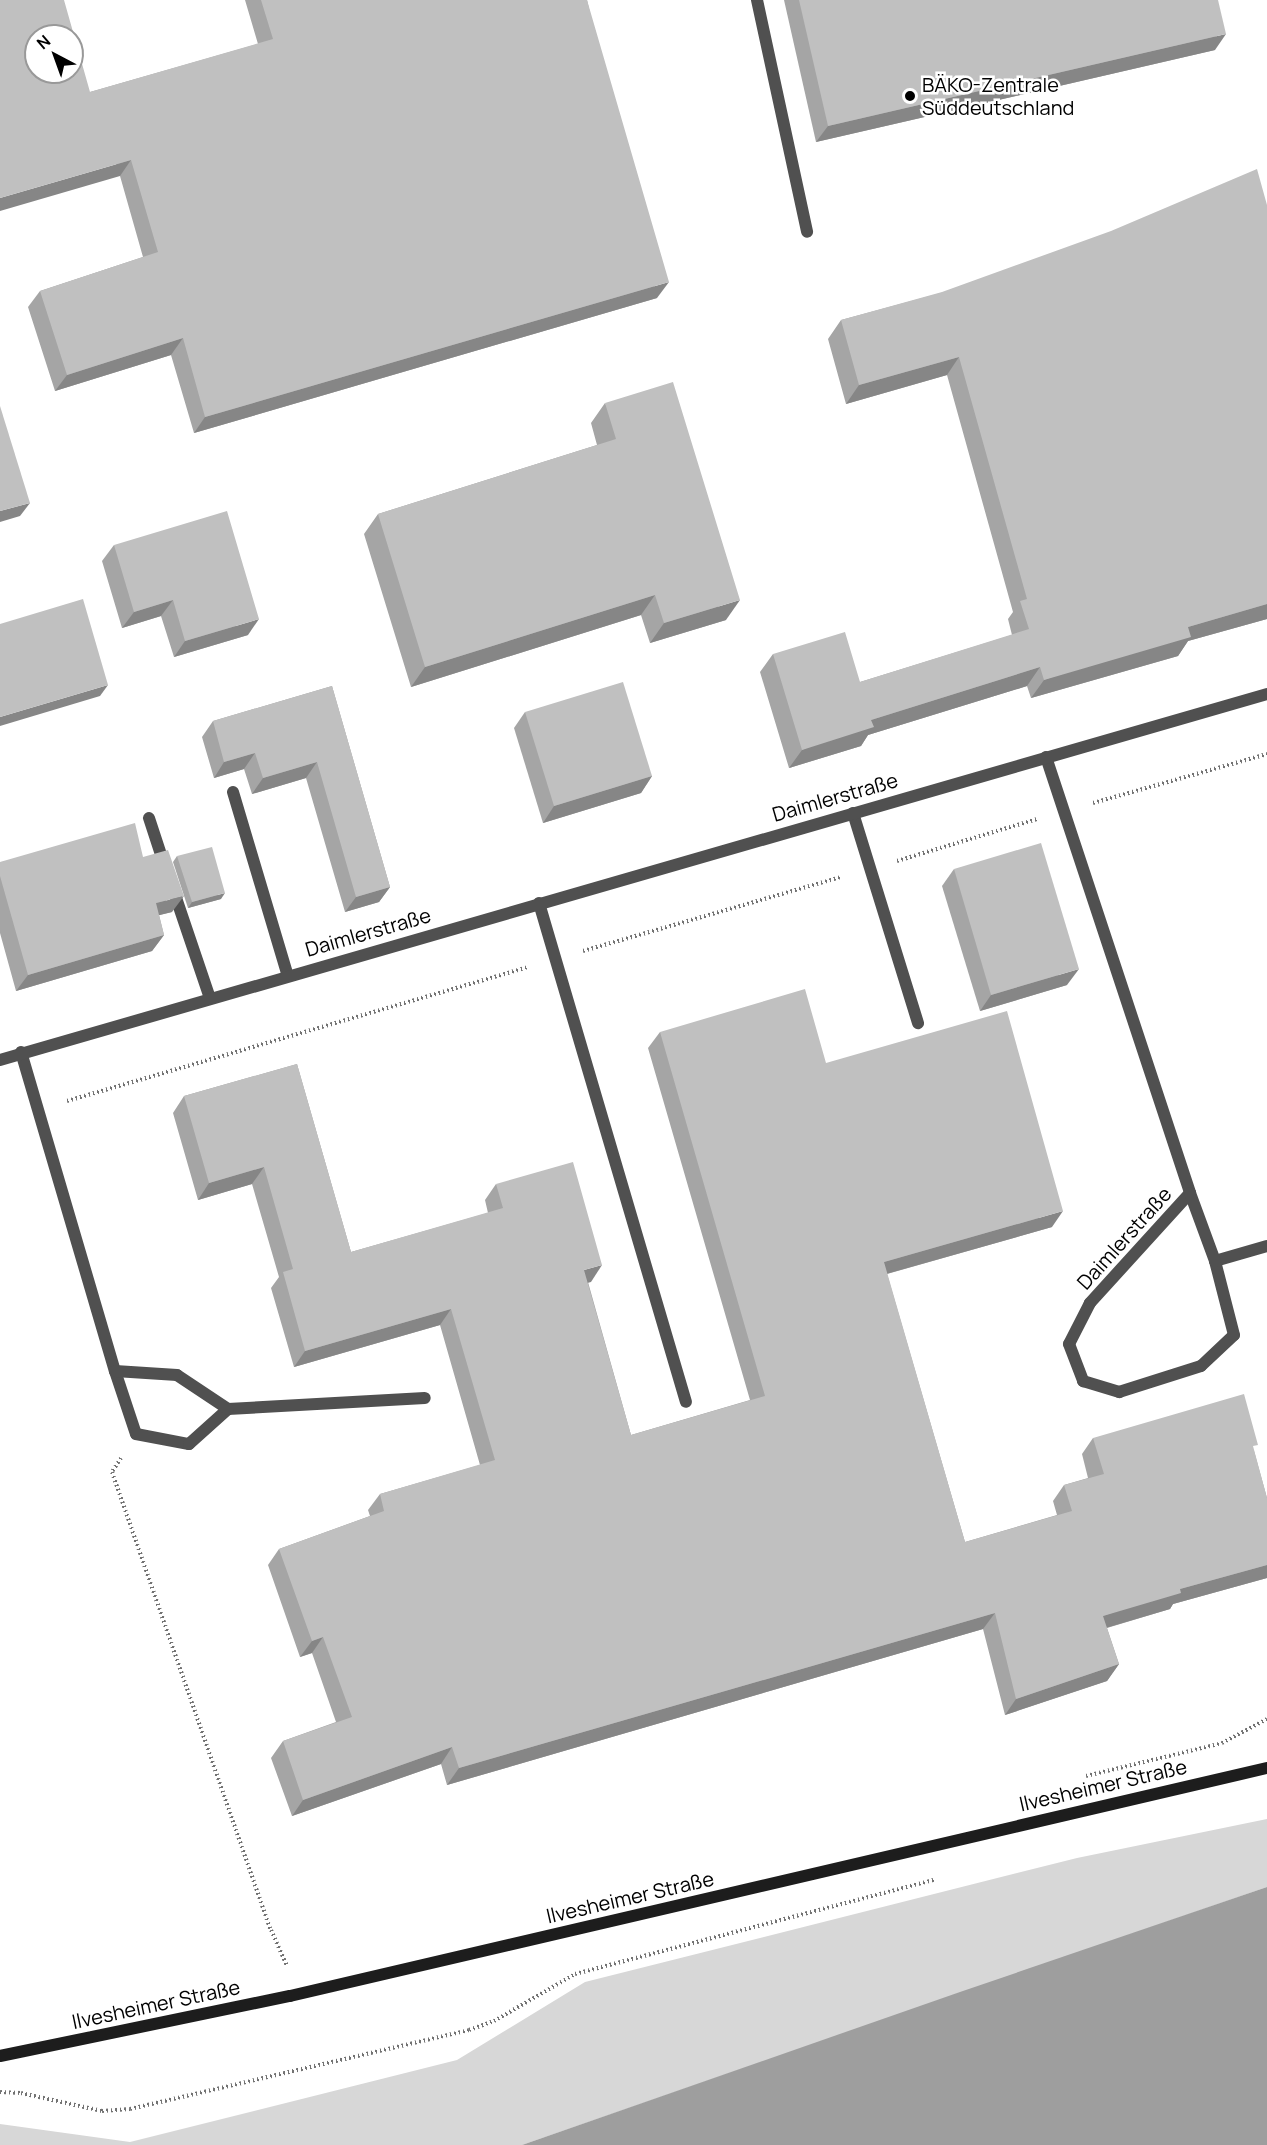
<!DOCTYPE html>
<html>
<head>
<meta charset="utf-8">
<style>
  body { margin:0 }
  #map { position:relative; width:1267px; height:2145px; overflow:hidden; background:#fff; font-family:Manrope,sans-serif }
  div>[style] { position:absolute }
  .green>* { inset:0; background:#d7d7d7 }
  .water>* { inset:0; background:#9e9e9e }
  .path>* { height:4px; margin-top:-2px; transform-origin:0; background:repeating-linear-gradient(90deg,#727272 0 1.5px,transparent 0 4.5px) }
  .lane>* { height:12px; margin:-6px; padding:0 6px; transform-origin:6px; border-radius:6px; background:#505050 }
  .street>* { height:12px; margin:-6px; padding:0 6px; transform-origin:6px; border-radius:6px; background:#505050 }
  .secondary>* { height:12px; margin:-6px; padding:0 6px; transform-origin:6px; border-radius:6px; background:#1d1d1d }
  .wall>* { inset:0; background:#a5a5a5 }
  .shaded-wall>* { inset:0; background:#868686 }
  .building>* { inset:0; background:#c0c0c0 }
  .dots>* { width:16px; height:16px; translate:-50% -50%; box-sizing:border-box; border:3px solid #fff; border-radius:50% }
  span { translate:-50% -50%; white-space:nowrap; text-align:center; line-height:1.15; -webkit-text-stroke:5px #fff; paint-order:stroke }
  .poi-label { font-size:20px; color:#000 }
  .left { translate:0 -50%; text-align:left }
  .street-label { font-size:20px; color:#000 }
  .north { position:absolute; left:24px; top:24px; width:60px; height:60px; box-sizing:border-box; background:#fff; border:2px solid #999; border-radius:50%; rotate:319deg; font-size:16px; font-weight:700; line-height:24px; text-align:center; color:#000 }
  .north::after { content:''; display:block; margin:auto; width:21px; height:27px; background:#000; clip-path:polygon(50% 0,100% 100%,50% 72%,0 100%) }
</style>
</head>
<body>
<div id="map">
  <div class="green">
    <i style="clip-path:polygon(1267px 1819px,1267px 1887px,522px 2145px,0 2145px,0 2124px,130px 2142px,457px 2060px,585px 1982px,1077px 1858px)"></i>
  </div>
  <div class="water">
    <i style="clip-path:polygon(1267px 1887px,1267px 2145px,522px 2145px,960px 1992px)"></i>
  </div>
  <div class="path">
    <i style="left:1093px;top:803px;width:181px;rotate:-15.7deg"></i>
    <i style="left:897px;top:861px;width:146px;rotate:-16.7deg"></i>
    <i style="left:583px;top:951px;width:268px;rotate:-16deg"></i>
    <i style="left:67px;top:1101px;width:479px;rotate:-16.2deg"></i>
    <i style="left:121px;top:1458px;width:17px;rotate:123deg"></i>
    <i style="left:112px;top:1472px;width:485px;rotate:70.9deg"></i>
    <i style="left:271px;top:1930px;width:39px;rotate:66deg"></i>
    <i style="left:1086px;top:1776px;width:140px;rotate:-13.6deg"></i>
    <i style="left:1222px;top:1743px;width:51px;rotate:-28.1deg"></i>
    <i style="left:0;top:2092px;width:21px;rotate:3deg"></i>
    <i style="left:21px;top:2093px;width:83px;rotate:12.5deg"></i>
    <i style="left:102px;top:2111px;width:28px;rotate:-4deg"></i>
    <i style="left:130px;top:2109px;width:348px;rotate:-13.1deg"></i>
    <i style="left:469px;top:2030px;width:27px;rotate:-20deg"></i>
    <i style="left:494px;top:2021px;width:94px;rotate:-30.1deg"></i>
    <i style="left:575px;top:1974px;width:373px;rotate:-14.7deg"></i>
  </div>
  <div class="lane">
    <i style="left:757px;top:0;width:237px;rotate:77.8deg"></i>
    <i style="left:233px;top:792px;width:192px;rotate:73.4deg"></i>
    <i style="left:853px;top:813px;width:220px;rotate:72.8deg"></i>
    <i style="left:149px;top:818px;width:52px;rotate:71.9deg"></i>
    <i style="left:173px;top:889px;width:115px;rotate:71.3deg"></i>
    <i style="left:539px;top:903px;width:520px;rotate:73.59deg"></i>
    <i style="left:1215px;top:1261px;width:54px;rotate:-16.1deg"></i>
    <i style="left:228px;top:1409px;width:197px;rotate:-3.2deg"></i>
  </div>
  <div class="street">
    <i style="left:1046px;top:757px;width:459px;rotate:71.7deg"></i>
    <i style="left:1190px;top:1193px;width:149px;rotate:132.3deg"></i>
    <i style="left:1090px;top:1303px;width:46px;rotate:117.1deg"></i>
    <i style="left:1069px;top:1344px;width:40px;rotate:69deg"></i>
    <i style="left:1083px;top:1381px;width:38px;rotate:17deg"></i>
    <i style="left:1119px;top:1392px;width:86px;rotate:-17.6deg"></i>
    <i style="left:1201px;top:1366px;width:45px;rotate:-43.2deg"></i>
    <i style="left:1234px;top:1335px;width:76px;rotate:-104.4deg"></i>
    <i style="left:1215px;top:1261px;width:72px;rotate:-110.2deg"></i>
    <i style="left:21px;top:1052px;width:333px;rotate:73.6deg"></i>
    <i style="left:115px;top:1371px;width:66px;rotate:71.6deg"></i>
    <i style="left:136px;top:1434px;width:54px;rotate:10.7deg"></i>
    <i style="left:189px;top:1444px;width:52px;rotate:-41.9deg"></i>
    <i style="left:228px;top:1409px;width:61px;rotate:-146.3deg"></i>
    <i style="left:177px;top:1375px;width:62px;rotate:-176.3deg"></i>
    <i style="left:0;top:1060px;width:1319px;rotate:-16.11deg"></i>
  </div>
  <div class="secondary">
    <i style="left:0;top:2056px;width:296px;rotate:-11.7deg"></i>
    <i style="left:290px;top:1996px;width:1003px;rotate:-13.14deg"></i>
  </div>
  <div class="wall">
    <i style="clip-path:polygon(245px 0,587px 0,657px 298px,194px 433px,171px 355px,55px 391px,28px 307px,40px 291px,143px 257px,120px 176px,90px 92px,258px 44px)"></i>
    <i style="clip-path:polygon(784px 0,1218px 0,1215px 50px,816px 142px)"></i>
    <i style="clip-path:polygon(1267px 205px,1267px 619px,1188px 641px,1178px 656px,1031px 698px,1027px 686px,868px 735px,861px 746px,789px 768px,760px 672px,773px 654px,860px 682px,1012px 635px,1008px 619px,1013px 612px,947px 375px,846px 404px,828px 339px,841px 320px)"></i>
    <i style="clip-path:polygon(605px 403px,726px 620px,650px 643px,641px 615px,411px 687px,364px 534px,378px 514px,597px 445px,591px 423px)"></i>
    <i style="clip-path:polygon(114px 545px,248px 635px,174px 657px,161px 616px,122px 628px,102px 561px)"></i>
    <i style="clip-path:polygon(332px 686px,390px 887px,379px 902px,345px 912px,306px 778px,252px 794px,244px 769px,214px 778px,202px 737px,213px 721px)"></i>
    <i style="clip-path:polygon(525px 712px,652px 776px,641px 793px,543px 823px,514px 728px)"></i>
    <i style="clip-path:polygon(177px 856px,221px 899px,188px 908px,173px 862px)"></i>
    <i style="clip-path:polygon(143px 857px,172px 912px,159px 915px,164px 935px,152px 951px,16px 991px,0 933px,0 862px)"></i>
    <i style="clip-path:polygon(954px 869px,1067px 985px,980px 1011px,942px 886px)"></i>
    <i style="clip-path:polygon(660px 1032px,826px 1063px,1052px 1227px,887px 1274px,965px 1542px,1057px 1515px,1053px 1501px,1064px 1485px,1088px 1478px,1082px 1454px,1093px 1438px,1254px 1451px,1267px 1498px,1267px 1578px,1173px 1604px,1170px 1609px,1107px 1628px,1119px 1664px,1107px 1681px,1005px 1715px,983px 1629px,447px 1785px,441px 1764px,292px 1816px,271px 1758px,283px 1741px,336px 1722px,312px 1653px,300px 1657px,268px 1565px,279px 1549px,370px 1516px,368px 1510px,380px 1494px,480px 1465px,440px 1325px,294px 1367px,271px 1288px,279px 1277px,252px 1184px,198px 1200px,173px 1113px,184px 1096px,297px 1064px,351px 1252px,488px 1213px,485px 1200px,496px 1184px,591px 1282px,588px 1282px,631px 1435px,750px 1400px,648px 1048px)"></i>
  </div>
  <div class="shaded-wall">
    <i style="clip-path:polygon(1226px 34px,1215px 50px,816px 142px,828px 126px)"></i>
    <i style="clip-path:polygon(131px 160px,120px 176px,0 211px,0 198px)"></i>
    <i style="clip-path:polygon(669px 282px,657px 298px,194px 433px,205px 417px)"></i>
    <i style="clip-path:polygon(183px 338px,171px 355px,55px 391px,67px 375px)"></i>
    <i style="clip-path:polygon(959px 357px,947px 375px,846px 404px,859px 385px)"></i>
    <i style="clip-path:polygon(30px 503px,20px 516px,0 522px,0 511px)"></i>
    <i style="clip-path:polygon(655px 595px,641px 615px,411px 687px,425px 667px)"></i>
    <i style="clip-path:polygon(173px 600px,161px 616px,122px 628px,134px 612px)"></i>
    <i style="clip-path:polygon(740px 600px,726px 620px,650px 643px,664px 623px)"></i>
    <i style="clip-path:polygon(1267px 604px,1267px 619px,1188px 641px,1178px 656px,1031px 698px,1044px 680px,1188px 627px)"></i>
    <i style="clip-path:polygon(259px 619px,248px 635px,174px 657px,185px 641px)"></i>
    <i style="clip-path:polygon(1040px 667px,1027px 686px,868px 735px,861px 746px,789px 768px,802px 750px,871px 720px)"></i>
    <i style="clip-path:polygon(108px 685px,100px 696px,0 726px,0 717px)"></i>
    <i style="clip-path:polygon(255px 753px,244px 769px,214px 778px,224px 762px)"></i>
    <i style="clip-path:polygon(317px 762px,306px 778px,252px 794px,263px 778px)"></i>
    <i style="clip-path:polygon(652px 776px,641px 793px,543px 823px,554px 806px)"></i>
    <i style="clip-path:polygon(390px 887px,379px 902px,345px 912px,356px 897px)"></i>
    <i style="clip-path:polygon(225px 893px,221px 899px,188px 908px,192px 902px)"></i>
    <i style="clip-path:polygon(184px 896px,172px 912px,144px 919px,156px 903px)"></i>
    <i style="clip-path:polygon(164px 935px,152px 951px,16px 991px,28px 975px)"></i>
    <i style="clip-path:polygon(1079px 969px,1067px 985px,980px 1011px,991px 995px)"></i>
    <i style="clip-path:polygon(264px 1167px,252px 1184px,198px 1200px,209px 1183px)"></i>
    <i style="clip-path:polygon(1063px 1211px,1052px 1227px,872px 1278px,884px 1262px)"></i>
    <i style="clip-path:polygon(602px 1265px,591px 1282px,573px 1287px,584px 1270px)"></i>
    <i style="clip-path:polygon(451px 1309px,440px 1325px,294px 1367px,305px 1351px)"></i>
    <i style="clip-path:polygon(1267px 1565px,1267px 1578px,1173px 1604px,1170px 1609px,1092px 1632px,1103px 1616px,1180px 1589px)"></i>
    <i style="clip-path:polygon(995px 1613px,983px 1629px,447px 1785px,459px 1768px)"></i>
    <i style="clip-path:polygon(323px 1637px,312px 1653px,300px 1657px,312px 1641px)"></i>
    <i style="clip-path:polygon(1119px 1664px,1107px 1681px,1005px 1715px,1016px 1699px)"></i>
    <i style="clip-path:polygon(452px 1747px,441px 1764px,292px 1816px,303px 1800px)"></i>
  </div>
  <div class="building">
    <i style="clip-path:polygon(evenodd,0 0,64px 0,90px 92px,273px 39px,261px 0,587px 0,669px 282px,205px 417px,183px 338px,67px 375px,40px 291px,158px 252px,131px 160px,0 198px,0 0,36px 36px,72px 36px,72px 72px,36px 72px,36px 36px)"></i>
    <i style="clip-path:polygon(799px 0,1218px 0,1226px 34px,828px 126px)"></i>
    <i style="clip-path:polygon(1257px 169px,1267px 205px,1267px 604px,1188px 627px,1191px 637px,1044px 680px,1040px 667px,871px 720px,874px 727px,802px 750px,773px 654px,845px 632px,860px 682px,1029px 629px,1020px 601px,1027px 599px,959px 357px,859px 385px,841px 320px,942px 292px,1111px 231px)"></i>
    <i style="clip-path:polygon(673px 382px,740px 600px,664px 623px,655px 595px,425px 667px,378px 514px,616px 439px,605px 403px)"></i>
    <i style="clip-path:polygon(0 406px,30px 503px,0 511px)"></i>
    <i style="clip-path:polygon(227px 511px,259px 619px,185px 641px,173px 600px,134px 612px,114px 545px)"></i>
    <i style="clip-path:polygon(83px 599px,108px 685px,0 717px,0 624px)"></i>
    <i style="clip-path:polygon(623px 682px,652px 776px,554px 806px,525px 712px)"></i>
    <i style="clip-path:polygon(332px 686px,390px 887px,356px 897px,317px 762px,263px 778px,255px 753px,224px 762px,213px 721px)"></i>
    <i style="clip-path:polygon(135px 823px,143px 857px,168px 850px,184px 896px,156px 903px,164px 935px,28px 975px,0 876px,0 862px)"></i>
    <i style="clip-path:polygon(1041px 843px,1079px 969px,991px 995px,954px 869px)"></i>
    <i style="clip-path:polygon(212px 847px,225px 893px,192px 902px,177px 856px)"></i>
    <i style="clip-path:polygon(805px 989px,826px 1063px,1007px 1011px,1063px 1211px,884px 1262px,965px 1542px,1072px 1511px,1064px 1485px,1104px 1474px,1093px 1438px,1244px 1394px,1258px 1445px,1253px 1446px,1267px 1498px,1267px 1565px,1180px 1589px,1181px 1593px,1103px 1616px,1119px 1664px,1016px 1699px,995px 1613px,459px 1768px,452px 1747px,303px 1800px,283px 1741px,352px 1717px,323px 1637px,312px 1641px,279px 1549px,384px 1511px,380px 1494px,495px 1460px,451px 1309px,305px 1351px,283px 1272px,293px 1269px,264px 1167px,209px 1183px,184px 1096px,297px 1064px,351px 1252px,503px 1208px,496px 1184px,573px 1162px,602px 1265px,584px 1270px,631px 1435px,765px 1396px,660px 1032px)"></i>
  </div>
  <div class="dots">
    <i style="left:910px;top:96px;background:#000"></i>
  </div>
  <div class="poi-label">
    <span class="left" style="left:922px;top:96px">BÄKO-Zentrale<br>Süddeutschland</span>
  </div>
  <div class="street-label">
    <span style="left:835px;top:797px;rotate:-16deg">Daimlerstraße</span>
    <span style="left:368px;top:932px;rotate:-16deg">Daimlerstraße</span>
    <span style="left:1124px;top:1238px;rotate:-48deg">Daimlerstraße</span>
    <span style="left:1103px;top:1785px;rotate:-13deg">Ilvesheimer Straße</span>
    <span style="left:630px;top:1897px;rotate:-13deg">Ilvesheimer Straße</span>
    <span style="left:156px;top:2004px;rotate:-12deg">Ilvesheimer Straße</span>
  </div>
  <div class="north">N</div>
</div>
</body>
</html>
